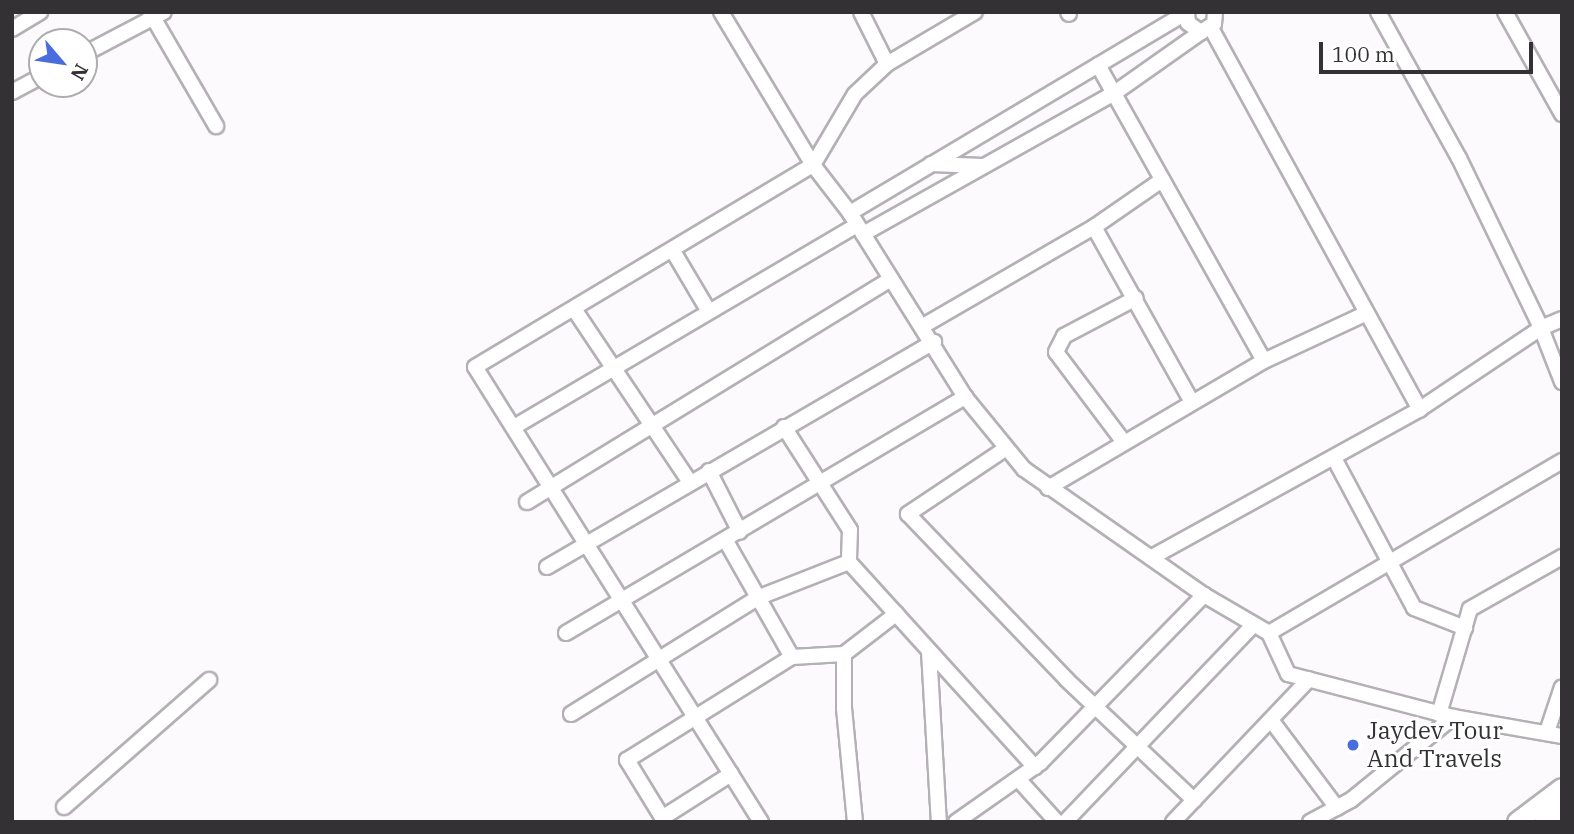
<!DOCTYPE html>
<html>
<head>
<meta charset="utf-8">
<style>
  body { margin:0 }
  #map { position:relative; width:1574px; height:834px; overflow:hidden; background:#fdfafe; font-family:"IBM Plex Serif",serif }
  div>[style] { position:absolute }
  .roads { filter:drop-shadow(2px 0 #b4b0b6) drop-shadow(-2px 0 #b4b0b6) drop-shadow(0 2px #b4b0b6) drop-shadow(0 -2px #b4b0b6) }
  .minor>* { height:14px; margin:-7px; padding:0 7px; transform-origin:7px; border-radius:7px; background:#fff }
  .tertiary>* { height:18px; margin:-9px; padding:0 9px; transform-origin:9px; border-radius:9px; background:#fff }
  .dots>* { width:19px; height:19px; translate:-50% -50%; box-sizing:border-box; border:4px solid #fff; border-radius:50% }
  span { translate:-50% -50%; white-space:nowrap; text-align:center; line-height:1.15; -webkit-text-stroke:6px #fff; paint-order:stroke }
  .poi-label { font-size:24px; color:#333134 }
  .left { translate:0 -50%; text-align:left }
  .frame { position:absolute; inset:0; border:14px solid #333134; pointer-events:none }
  .north { position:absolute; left:28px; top:28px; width:70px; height:70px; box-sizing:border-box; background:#fff; border:2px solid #adadae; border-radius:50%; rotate:119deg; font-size:19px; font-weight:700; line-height:28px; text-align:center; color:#333134 }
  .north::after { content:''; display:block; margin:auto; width:24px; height:32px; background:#496cdf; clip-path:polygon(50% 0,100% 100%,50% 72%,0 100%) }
  .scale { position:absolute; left:1319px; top:42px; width:214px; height:32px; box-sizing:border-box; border:4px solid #333134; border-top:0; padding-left:9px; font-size:21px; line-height:24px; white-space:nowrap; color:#333134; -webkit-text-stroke:5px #fff; paint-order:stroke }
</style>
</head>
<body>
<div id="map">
  <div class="roads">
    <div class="minor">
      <i style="left:150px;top:12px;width:132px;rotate:59.9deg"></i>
      <i style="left:721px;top:12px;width:179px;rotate:59deg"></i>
      <i style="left:813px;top:165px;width:61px;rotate:52.4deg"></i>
      <i style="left:850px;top:213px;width:217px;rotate:58deg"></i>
      <i style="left:965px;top:397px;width:93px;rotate:50.7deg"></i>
      <i style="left:1024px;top:469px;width:220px;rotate:35deg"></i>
      <i style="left:1204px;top:595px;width:75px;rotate:30.3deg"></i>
      <i style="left:1269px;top:633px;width:45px;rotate:65.1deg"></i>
      <i style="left:1288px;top:674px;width:171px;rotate:14.6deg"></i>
      <i style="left:1453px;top:717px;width:111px;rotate:9.9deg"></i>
      <i style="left:861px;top:12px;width:58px;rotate:63.4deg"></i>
      <i style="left:1068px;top:12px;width:2px;rotate:63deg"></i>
      <i style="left:1187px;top:12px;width:11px;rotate:85deg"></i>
      <i style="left:1188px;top:23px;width:16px;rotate:35deg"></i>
      <i style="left:1201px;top:32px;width:15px;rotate:-32deg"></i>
      <i style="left:1214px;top:24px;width:12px;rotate:-85deg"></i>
      <i style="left:1378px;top:12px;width:167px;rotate:61deg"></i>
      <i style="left:1459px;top:158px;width:189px;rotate:64.2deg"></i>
      <i style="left:1541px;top:328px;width:58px;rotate:68.7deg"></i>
      <i style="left:1505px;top:12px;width:117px;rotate:60.8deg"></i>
      <i style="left:1211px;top:28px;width:435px;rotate:61.3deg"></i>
      <i style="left:12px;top:29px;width:33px;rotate:-31deg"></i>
      <i style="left:84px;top:54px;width:90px;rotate:-27.7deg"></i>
      <i style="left:1098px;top:65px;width:339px;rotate:60.7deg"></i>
      <i style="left:12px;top:92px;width:34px;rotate:-28deg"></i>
      <i style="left:931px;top:164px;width:52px;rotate:2.2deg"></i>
      <i style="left:850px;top:213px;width:392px;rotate:-30.8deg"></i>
      <i style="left:1094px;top:227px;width:201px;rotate:60.8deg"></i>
      <i style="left:863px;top:234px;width:290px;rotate:-29.3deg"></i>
      <i style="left:1116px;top:92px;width:104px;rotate:-35.2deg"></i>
      <i style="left:673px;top:251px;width:69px;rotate:59.3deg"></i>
      <i style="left:574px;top:309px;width:208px;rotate:56.2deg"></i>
      <i style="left:923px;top:326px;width:198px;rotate:-30.1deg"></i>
      <i style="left:1094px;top:227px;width:83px;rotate:-34.7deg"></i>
      <i style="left:514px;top:427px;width:398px;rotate:-30.5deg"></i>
      <i style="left:784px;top:427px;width:122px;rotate:57.3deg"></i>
      <i style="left:850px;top:530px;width:32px;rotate:92deg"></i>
      <i style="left:849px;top:562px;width:277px;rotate:47.8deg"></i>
      <i style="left:1123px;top:441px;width:111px;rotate:-127deg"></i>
      <i style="left:1056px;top:352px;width:18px;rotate:-63deg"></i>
      <i style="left:1064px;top:336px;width:81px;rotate:-27.8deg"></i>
      <i style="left:1005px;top:449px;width:117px;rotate:146.2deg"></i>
      <i style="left:908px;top:514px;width:230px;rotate:46.2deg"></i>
      <i style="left:1067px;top:680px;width:175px;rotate:43.4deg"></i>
      <i style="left:1334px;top:458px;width:170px;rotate:61.9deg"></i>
      <i style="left:1414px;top:608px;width:55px;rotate:21.4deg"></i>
      <i style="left:709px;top:471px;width:68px;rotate:63.1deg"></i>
      <i style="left:1048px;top:488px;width:251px;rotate:-30.5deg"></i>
      <i style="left:1264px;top:361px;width:111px;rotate:-25deg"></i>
      <i style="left:527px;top:502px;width:427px;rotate:-31.5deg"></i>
      <i style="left:726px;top:541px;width:133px;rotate:60.4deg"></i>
      <i style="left:1154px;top:556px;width:304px;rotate:-28.9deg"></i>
      <i style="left:1420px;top:409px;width:146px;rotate:-33.8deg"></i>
      <i style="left:1541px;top:328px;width:23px;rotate:-23deg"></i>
      <i style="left:547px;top:567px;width:448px;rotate:-30.2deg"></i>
      <i style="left:566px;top:633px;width:464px;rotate:-30.6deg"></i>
      <i style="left:1269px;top:633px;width:340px;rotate:-30.4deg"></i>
      <i style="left:929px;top:651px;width:171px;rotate:86.7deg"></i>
      <i style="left:844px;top:654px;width:54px;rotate:90deg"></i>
      <i style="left:844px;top:708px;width:115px;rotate:84.5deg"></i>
      <i style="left:571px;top:714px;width:219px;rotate:-31.9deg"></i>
      <i style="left:757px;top:598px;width:99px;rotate:-21.4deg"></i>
      <i style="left:1439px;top:714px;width:109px;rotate:-73.6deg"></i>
      <i style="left:1470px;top:609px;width:106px;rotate:-29.5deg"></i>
      <i style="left:1271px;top:720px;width:110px;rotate:53.1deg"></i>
      <i style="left:1547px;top:732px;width:47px;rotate:-71.6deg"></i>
      <i style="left:1018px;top:779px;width:58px;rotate:47.8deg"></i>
      <i style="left:64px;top:807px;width:193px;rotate:-41.2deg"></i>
      <i style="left:662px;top:818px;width:82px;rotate:-32.5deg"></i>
      <i style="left:665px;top:822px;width:73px;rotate:-121.5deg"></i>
      <i style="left:627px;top:760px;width:195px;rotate:-32deg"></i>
      <i style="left:792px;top:657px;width:52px;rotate:-3.3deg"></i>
      <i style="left:844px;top:654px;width:66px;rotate:-37.6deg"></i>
      <i style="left:761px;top:822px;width:537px;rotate:-122.15deg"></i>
      <i style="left:475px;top:367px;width:394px;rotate:-30.9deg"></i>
      <i style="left:813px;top:165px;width:82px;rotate:-59.4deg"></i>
      <i style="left:855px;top:94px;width:44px;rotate:-43.2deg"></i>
      <i style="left:887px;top:64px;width:102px;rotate:-30.6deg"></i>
      <i style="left:956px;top:822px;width:103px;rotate:-35.1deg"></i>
      <i style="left:1040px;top:763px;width:235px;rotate:-45.7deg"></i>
      <i style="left:1065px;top:822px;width:272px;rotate:-46.3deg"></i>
      <i style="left:1173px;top:822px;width:197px;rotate:-46.4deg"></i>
      <i style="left:1310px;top:822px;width:47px;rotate:-28.2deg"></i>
      <i style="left:1351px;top:800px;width:132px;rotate:-39.1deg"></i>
    </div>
    <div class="tertiary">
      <i style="left:1517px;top:822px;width:56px;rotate:-37.1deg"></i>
      <i style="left:1544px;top:822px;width:23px;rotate:-40deg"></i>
    </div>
  </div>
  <div class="dots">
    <i style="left:1353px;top:745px;background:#496cdf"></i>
  </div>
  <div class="poi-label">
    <span class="left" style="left:1367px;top:745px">Jaydev Tour<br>And Travels</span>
  </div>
  <div class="frame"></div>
  <div class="north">N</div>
  <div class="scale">100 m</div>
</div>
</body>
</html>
